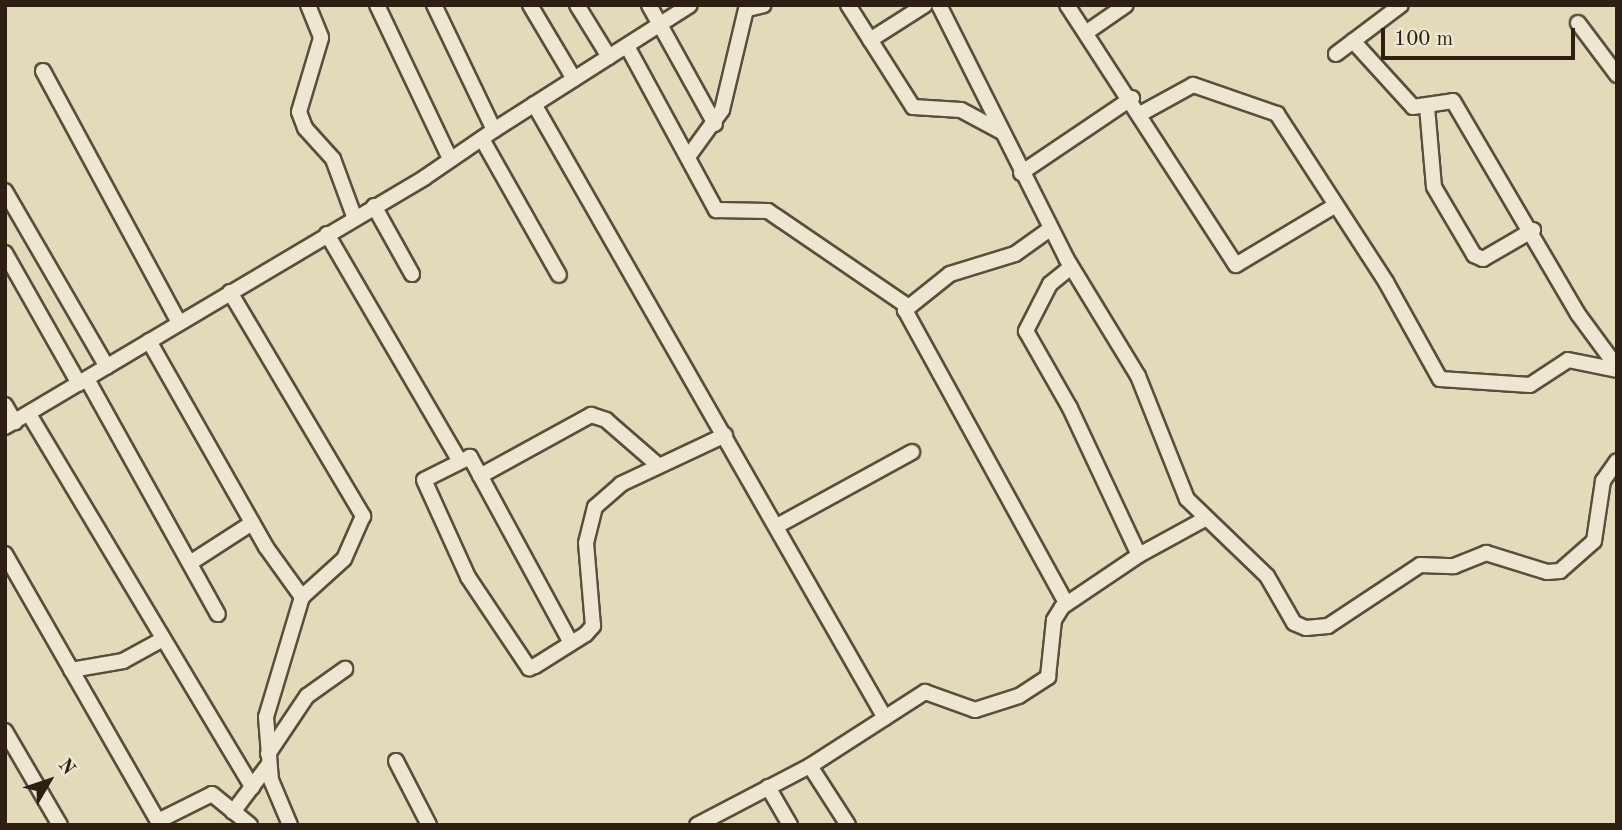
<!DOCTYPE html>
<html>
<head>
<meta charset="utf-8">
<style>
  body { margin:0 }
  #map { position:relative; width:1622px; height:830px; overflow:hidden; background:#e3daba; font-family:"Old Standard TT",serif }
  div>[style] { position:absolute }
  .roads { filter:drop-shadow(2px 0 #5a4e3c) drop-shadow(-2px 0 #5a4e3c) drop-shadow(0 2px #5a4e3c) drop-shadow(0 -2px #5a4e3c) }
  .minor>* { height:14px; margin:-7px; padding:0 7px; transform-origin:7px; border-radius:7px; background:#ede7d2 }
  span { translate:-50% -50%; white-space:nowrap; text-align:center; line-height:1.15; -webkit-text-stroke:6px #ede7d2; paint-order:stroke }
  .frame { position:absolute; inset:0; border:7px solid #2d1f12; pointer-events:none }
  .north { position:absolute; left:14px; top:746px; width:70px; height:70px; -webkit-text-stroke:5px #ede7d2; paint-order:stroke; rotate:51deg; font-size:19px; font-weight:700; line-height:28px; text-align:center; color:#2d1f12 }
  .north::after { content:''; display:block; margin:auto; width:24px; height:32px; background:#2d1f12; clip-path:polygon(50% 0,100% 100%,50% 72%,0 100%) }
  .scale { position:absolute; left:1381px; top:28px; width:194px; height:32px; box-sizing:border-box; border:4px solid #2d1f12; border-top:0; padding-left:9px; font-size:21px; line-height:24px; white-space:nowrap; color:#2d1f12; -webkit-text-stroke:5px #ede7d2; paint-order:stroke }
</style>
</head>
<body>
<div id="map">
  <div class="roads">
    <div class="minor">
      <i style="left:308px;top:5px;width:35px;rotate:68deg"></i>
      <i style="left:321px;top:38px;width:77px;rotate:106.6deg"></i>
      <i style="left:299px;top:112px;width:17px;rotate:69deg"></i>
      <i style="left:305px;top:128px;width:42px;rotate:47.9deg"></i>
      <i style="left:333px;top:159px;width:61px;rotate:69.8deg"></i>
      <i style="left:377px;top:5px;width:170px;rotate:64.6deg"></i>
      <i style="left:530px;top:5px;width:86px;rotate:59.3deg"></i>
      <i style="left:577px;top:5px;width:61px;rotate:58.4deg"></i>
      <i style="left:649px;top:5px;width:136px;rotate:61deg"></i>
      <i style="left:848px;top:5px;width:121px;rotate:57.5deg"></i>
      <i style="left:913px;top:107px;width:48px;rotate:3.6deg"></i>
      <i style="left:961px;top:110px;width:47px;rotate:28.2deg"></i>
      <i style="left:939px;top:5px;width:283px;rotate:63.3deg"></i>
      <i style="left:1066px;top:258px;width:138px;rotate:58.6deg"></i>
      <i style="left:1138px;top:376px;width:132px;rotate:68.3deg"></i>
      <i style="left:1187px;top:499px;width:111px;rotate:43.9deg"></i>
      <i style="left:1267px;top:576px;width:54px;rotate:60.1deg"></i>
      <i style="left:1294px;top:623px;width:13px;rotate:23deg"></i>
      <i style="left:1306px;top:628px;width:22px;rotate:-5deg"></i>
      <i style="left:1328px;top:626px;width:110px;rotate:-33.5deg"></i>
      <i style="left:1420px;top:565px;width:34px;rotate:2deg"></i>
      <i style="left:1454px;top:566px;width:35px;rotate:-22deg"></i>
      <i style="left:1486px;top:553px;width:64px;rotate:17.3deg"></i>
      <i style="left:1547px;top:572px;width:13px;rotate:-4deg"></i>
      <i style="left:1560px;top:571px;width:45px;rotate:-41.4deg"></i>
      <i style="left:1594px;top:541px;width:61px;rotate:-81.5deg"></i>
      <i style="left:1603px;top:481px;width:24px;rotate:-55deg"></i>
      <i style="left:1067px;top:5px;width:310px;rotate:57deg"></i>
      <i style="left:1236px;top:265px;width:114px;rotate:-31deg"></i>
      <i style="left:748px;top:9px;width:16px;rotate:-14deg"></i>
      <i style="left:1578px;top:23px;width:65px;rotate:53.1deg"></i>
      <i style="left:1087px;top:32px;width:47px;rotate:-34.7deg"></i>
      <i style="left:870px;top:40px;width:65px;rotate:-32.5deg"></i>
      <i style="left:1353px;top:41px;width:89px;rotate:47.7deg"></i>
      <i style="left:1413px;top:107px;width:40px;rotate:-8.5deg"></i>
      <i style="left:1453px;top:101px;width:247px;rotate:59.6deg"></i>
      <i style="left:1578px;top:314px;width:66px;rotate:53.7deg"></i>
      <i style="left:627px;top:46px;width:187px;rotate:61.5deg"></i>
      <i style="left:716px;top:210px;width:52px;rotate:1.1deg"></i>
      <i style="left:768px;top:211px;width:167px;rotate:34.3deg"></i>
      <i style="left:1336px;top:54px;width:81px;rotate:-37deg"></i>
      <i style="left:43px;top:71px;width:286px;rotate:61.6deg"></i>
      <i style="left:534px;top:104px;width:707px;rotate:60.25deg"></i>
      <i style="left:1427px;top:107px;width:80px;rotate:85deg"></i>
      <i style="left:1434px;top:187px;width:79px;rotate:59.5deg"></i>
      <i style="left:1474px;top:255px;width:10px;rotate:24deg"></i>
      <i style="left:1483px;top:259px;width:58px;rotate:-30.1deg"></i>
      <i style="left:1142px;top:113px;width:58px;rotate:-28.8deg"></i>
      <i style="left:1193px;top:85px;width:89px;rotate:19deg"></i>
      <i style="left:1277px;top:114px;width:200px;rotate:57deg"></i>
      <i style="left:1386px;top:282px;width:111px;rotate:60.9deg"></i>
      <i style="left:1440px;top:379px;width:90px;rotate:3.8deg"></i>
      <i style="left:1530px;top:385px;width:45px;rotate:-33.3deg"></i>
      <i style="left:1568px;top:360px;width:50px;rotate:11.5deg"></i>
      <i style="left:494px;top:130px;width:232px;rotate:-32.5deg"></i>
      <i style="left:482px;top:139px;width:156px;rotate:60.5deg"></i>
      <i style="left:688px;top:157px;width:58px;rotate:-54.1deg"></i>
      <i style="left:722px;top:110px;width:108px;rotate:-76.6deg"></i>
      <i style="left:1021px;top:173px;width:134px;rotate:-34deg"></i>
      <i style="left:5px;top:191px;width:203px;rotate:59.9deg"></i>
      <i style="left:374px;top:206px;width:78px;rotate:60.8deg"></i>
      <i style="left:1050px;top:229px;width:43px;rotate:144.5deg"></i>
      <i style="left:1015px;top:254px;width:68px;rotate:162.9deg"></i>
      <i style="left:950px;top:274px;width:58px;rotate:141.3deg"></i>
      <i style="left:905px;top:310px;width:334px;rotate:61.2deg"></i>
      <i style="left:327px;top:234px;width:262px;rotate:59.7deg"></i>
      <i style="left:5px;top:253px;width:150px;rotate:60.5deg"></i>
      <i style="left:1071px;top:267px;width:27px;rotate:141deg"></i>
      <i style="left:1050px;top:284px;width:53px;rotate:117.1deg"></i>
      <i style="left:1026px;top:331px;width:89px;rotate:60.3deg"></i>
      <i style="left:1070px;top:408px;width:162px;rotate:64.9deg"></i>
      <i style="left:230px;top:292px;width:261px;rotate:59.3deg"></i>
      <i style="left:363px;top:516px;width:47px;rotate:113.8deg"></i>
      <i style="left:344px;top:559px;width:57px;rotate:137.9deg"></i>
      <i style="left:149px;top:341px;width:237px;rotate:60.4deg"></i>
      <i style="left:266px;top:547px;width:62px;rotate:54.2deg"></i>
      <i style="left:302px;top:597px;width:125px;rotate:106.7deg"></i>
      <i style="left:266px;top:717px;width:63px;rotate:85.5deg"></i>
      <i style="left:271px;top:780px;width:49px;rotate:67.1deg"></i>
      <i style="left:87px;top:379px;width:269px;rotate:60.9deg"></i>
      <i style="left:5px;top:405px;width:20px;rotate:60deg"></i>
      <i style="left:29px;top:414px;width:435px;rotate:59.1deg"></i>
      <i style="left:5px;top:427px;width:487px;rotate:-30.7deg"></i>
      <i style="left:424px;top:178px;width:85px;rotate:-34.4deg"></i>
      <i style="left:494px;top:130px;width:139px;rotate:-115.6deg"></i>
      <i style="left:480px;top:476px;width:127px;rotate:-28.8deg"></i>
      <i style="left:591px;top:415px;width:16px;rotate:18deg"></i>
      <i style="left:606px;top:420px;width:69px;rotate:40.9deg"></i>
      <i style="left:777px;top:526px;width:154px;rotate:-28.7deg"></i>
      <i style="left:5px;top:554px;width:312px;rotate:60.2deg"></i>
      <i style="left:190px;top:563px;width:74px;rotate:-32.8deg"></i>
      <i style="left:571px;top:643px;width:212px;rotate:-118.5deg"></i>
      <i style="left:470px;top:457px;width:51px;rotate:153.4deg"></i>
      <i style="left:424px;top:480px;width:107px;rotate:65.6deg"></i>
      <i style="left:468px;top:577px;width:110px;rotate:56.2deg"></i>
      <i style="left:529px;top:668px;width:6px;rotate:-18deg"></i>
      <i style="left:535px;top:666px;width:60px;rotate:-32.1deg"></i>
      <i style="left:586px;top:634px;width:11px;rotate:-49deg"></i>
      <i style="left:593px;top:626px;width:83px;rotate:-94.8deg"></i>
      <i style="left:586px;top:543px;width:37px;rotate:-76deg"></i>
      <i style="left:595px;top:507px;width:35px;rotate:-41deg"></i>
      <i style="left:621px;top:484px;width:115px;rotate:-25.2deg"></i>
      <i style="left:71px;top:670px;width:53px;rotate:-9.8deg"></i>
      <i style="left:123px;top:661px;width:46px;rotate:-28.8deg"></i>
      <i style="left:5px;top:731px;width:109px;rotate:59.7deg"></i>
      <i style="left:268px;top:754px;width:70px;rotate:-56.1deg"></i>
      <i style="left:307px;top:696px;width:47px;rotate:-35.4deg"></i>
      <i style="left:396px;top:761px;width:72px;rotate:62.7deg"></i>
      <i style="left:810px;top:766px;width:70px;rotate:57.2deg"></i>
      <i style="left:768px;top:787px;width:44px;rotate:59.9deg"></i>
      <i style="left:233px;top:812px;width:60px;rotate:-53.1deg"></i>
      <i style="left:158px;top:821px;width:60px;rotate:-26.6deg"></i>
      <i style="left:212px;top:794px;width:49px;rotate:39.2deg"></i>
      <i style="left:697px;top:825px;width:127px;rotate:-27.6deg"></i>
      <i style="left:810px;top:766px;width:137px;rotate:-32.8deg"></i>
      <i style="left:925px;top:692px;width:53px;rotate:19.8deg"></i>
      <i style="left:975px;top:710px;width:46px;rotate:-17.7deg"></i>
      <i style="left:1019px;top:696px;width:35px;rotate:-33deg"></i>
      <i style="left:1048px;top:677px;width:57px;rotate:-84deg"></i>
      <i style="left:1054px;top:620px;width:15px;rotate:-58deg"></i>
      <i style="left:1062px;top:607px;width:93px;rotate:-34deg"></i>
      <i style="left:1139px;top:555px;width:73px;rotate:-28.7deg"></i>
    </div>
  </div>
  <div class="frame"></div>
  <div class="north">N</div>
  <div class="scale">100 m</div>
</div>
</body>
</html>
